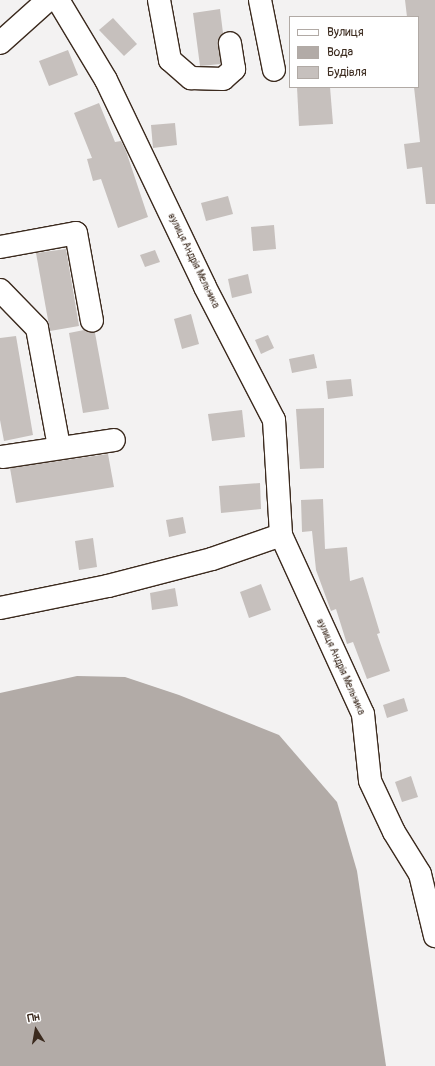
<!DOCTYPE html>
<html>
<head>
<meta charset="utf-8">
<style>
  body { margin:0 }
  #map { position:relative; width:435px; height:1066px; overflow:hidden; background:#f3f2f2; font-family:Pangolin,sans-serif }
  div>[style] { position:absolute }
  .water>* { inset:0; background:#b2aba7 }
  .building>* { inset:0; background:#c6c0bd }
  .roads { filter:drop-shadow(1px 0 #3b2a1e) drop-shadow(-1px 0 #3b2a1e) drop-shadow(0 1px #3b2a1e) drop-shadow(0 -1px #3b2a1e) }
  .minor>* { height:22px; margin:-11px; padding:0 11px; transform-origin:11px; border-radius:11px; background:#fff }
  span { translate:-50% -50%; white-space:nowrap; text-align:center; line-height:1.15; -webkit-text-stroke:3px #fff; paint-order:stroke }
  .street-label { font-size:10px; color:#3b2a1e }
  .legend { position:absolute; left:289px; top:16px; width:130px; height:72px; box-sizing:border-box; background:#fff; border:1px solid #b1aaa5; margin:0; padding:5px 7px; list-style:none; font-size:12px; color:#3b2a1e }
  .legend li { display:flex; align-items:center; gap:8px; height:20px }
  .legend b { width:20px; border:1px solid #b1aaa5 }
  .north { position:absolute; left:16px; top:1010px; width:40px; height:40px; -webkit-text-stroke:3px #fff; paint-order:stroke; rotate:349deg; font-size:11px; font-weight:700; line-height:16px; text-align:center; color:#3b2a1e }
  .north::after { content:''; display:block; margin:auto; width:14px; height:18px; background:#3b2a1e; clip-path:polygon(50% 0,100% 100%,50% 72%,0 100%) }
</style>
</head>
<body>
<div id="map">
  <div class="water">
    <i style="clip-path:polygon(77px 676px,125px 677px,179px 695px,279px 735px,337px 802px,357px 871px,386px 1066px,0 1066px,0 693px)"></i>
  </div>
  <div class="building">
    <i style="clip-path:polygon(405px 0,435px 0,435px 204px,426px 204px,422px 167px,407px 169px,404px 144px,420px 142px,414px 87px,418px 87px,418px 17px,407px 17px)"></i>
    <i style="clip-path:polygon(220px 9px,223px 33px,218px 45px,221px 64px,200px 66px,193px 13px)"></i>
    <i style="clip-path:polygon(113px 18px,137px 44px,124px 56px,99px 30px)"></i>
    <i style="clip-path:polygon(68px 50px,78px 75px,49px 86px,39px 61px)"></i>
    <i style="clip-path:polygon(297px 87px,330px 87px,333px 124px,299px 126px)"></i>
    <i style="clip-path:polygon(99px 103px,115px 142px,121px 141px,126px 151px,148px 217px,118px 228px,101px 179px,93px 181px,87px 159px,92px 158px,74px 113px)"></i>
    <i style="clip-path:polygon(175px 123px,177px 145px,153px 148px,151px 125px)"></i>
    <i style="clip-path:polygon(228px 196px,233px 214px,206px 221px,201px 203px)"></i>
    <i style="clip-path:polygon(274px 225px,276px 249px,253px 251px,251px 227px)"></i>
    <i style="clip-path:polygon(66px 249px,79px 326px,50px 331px,36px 253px)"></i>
    <i style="clip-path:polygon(155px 250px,160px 262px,145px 267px,140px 255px)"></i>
    <i style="clip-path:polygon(248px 274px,252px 293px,232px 298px,228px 279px)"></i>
    <i style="clip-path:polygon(191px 314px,199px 344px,182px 349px,174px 319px)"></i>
    <i style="clip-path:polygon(84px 330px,95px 333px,109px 409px,83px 413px,69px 333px)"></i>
    <i style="clip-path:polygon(268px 335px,274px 348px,261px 354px,255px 340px)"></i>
    <i style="clip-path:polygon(16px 336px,33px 435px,4px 441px,0 420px,0 338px)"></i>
    <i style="clip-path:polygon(314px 354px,317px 368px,292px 373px,289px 359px)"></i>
    <i style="clip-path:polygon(351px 379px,353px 396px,328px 399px,326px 381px)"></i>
    <i style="clip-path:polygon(324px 408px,324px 468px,300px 469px,296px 409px)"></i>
    <i style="clip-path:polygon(242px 410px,245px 437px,212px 441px,208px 414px)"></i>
    <i style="clip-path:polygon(108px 454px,114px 487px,16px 503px,10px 468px)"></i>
    <i style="clip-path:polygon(260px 483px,261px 509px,221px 513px,219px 486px)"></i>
    <i style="clip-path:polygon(323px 499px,325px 549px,347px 547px,350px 581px,363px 577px,380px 633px,377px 634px,390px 671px,367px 679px,353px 642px,347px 644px,336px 609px,331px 611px,316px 570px,312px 531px,302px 532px,301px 500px)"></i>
    <i style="clip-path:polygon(183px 517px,186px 533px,169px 537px,166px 520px)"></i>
    <i style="clip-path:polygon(93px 538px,97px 567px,79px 570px,75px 541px)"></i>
    <i style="clip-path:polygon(261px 584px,271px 610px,249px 618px,240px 592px)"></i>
    <i style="clip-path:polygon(175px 588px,178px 606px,152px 610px,150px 593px)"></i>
    <i style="clip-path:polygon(404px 698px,408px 711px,387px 718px,383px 705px)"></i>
    <i style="clip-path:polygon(411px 776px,418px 797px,402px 802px,395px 782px)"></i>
  </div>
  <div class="roads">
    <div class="minor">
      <i style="left:58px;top:0;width:93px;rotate:59deg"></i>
      <i style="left:106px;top:80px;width:229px;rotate:64.4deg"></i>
      <i style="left:205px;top:287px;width:150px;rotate:62.6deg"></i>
      <i style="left:274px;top:420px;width:115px;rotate:86.5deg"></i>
      <i style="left:281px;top:535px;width:197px;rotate:65.4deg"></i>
      <i style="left:363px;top:714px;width:67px;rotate:84deg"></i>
      <i style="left:370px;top:781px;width:56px;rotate:64.8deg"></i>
      <i style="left:394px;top:832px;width:49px;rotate:58.2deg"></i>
      <i style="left:420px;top:874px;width:64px;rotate:76.4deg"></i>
      <i style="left:159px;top:0;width:61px;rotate:79.6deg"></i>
      <i style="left:170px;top:60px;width:28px;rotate:41deg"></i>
      <i style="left:191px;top:78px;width:32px;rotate:2deg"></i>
      <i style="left:223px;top:79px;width:15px;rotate:-42deg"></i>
      <i style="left:234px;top:69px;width:26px;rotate:-99deg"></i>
      <i style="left:260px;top:0;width:71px;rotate:78.7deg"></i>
      <i style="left:0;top:43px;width:64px;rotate:-41.9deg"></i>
      <i style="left:0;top:247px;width:77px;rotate:-10.4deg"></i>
      <i style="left:76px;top:233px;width:89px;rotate:79.7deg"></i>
      <i style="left:0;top:290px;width:53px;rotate:45.8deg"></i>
      <i style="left:37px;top:328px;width:121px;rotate:79.5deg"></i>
      <i style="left:2px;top:457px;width:113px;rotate:-8.6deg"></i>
      <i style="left:0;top:608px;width:110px;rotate:-11.5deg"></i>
      <i style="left:108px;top:586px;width:107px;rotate:-14.6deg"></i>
      <i style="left:212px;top:559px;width:73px;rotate:-19.2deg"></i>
    </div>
  </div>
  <div class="street-label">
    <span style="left:193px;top:261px;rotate:64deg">вулиця Андрія Мельника</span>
    <span style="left:340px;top:667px;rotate:66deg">вулиця Андрія Мельника</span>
  </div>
  <ul class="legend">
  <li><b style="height:5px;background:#fff"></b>Вулиця</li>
  <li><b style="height:11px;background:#b2aba7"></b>Вода</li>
  <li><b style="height:11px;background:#c6c0bd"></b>Будівля</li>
  </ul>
  <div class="north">Пн</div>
</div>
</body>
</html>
